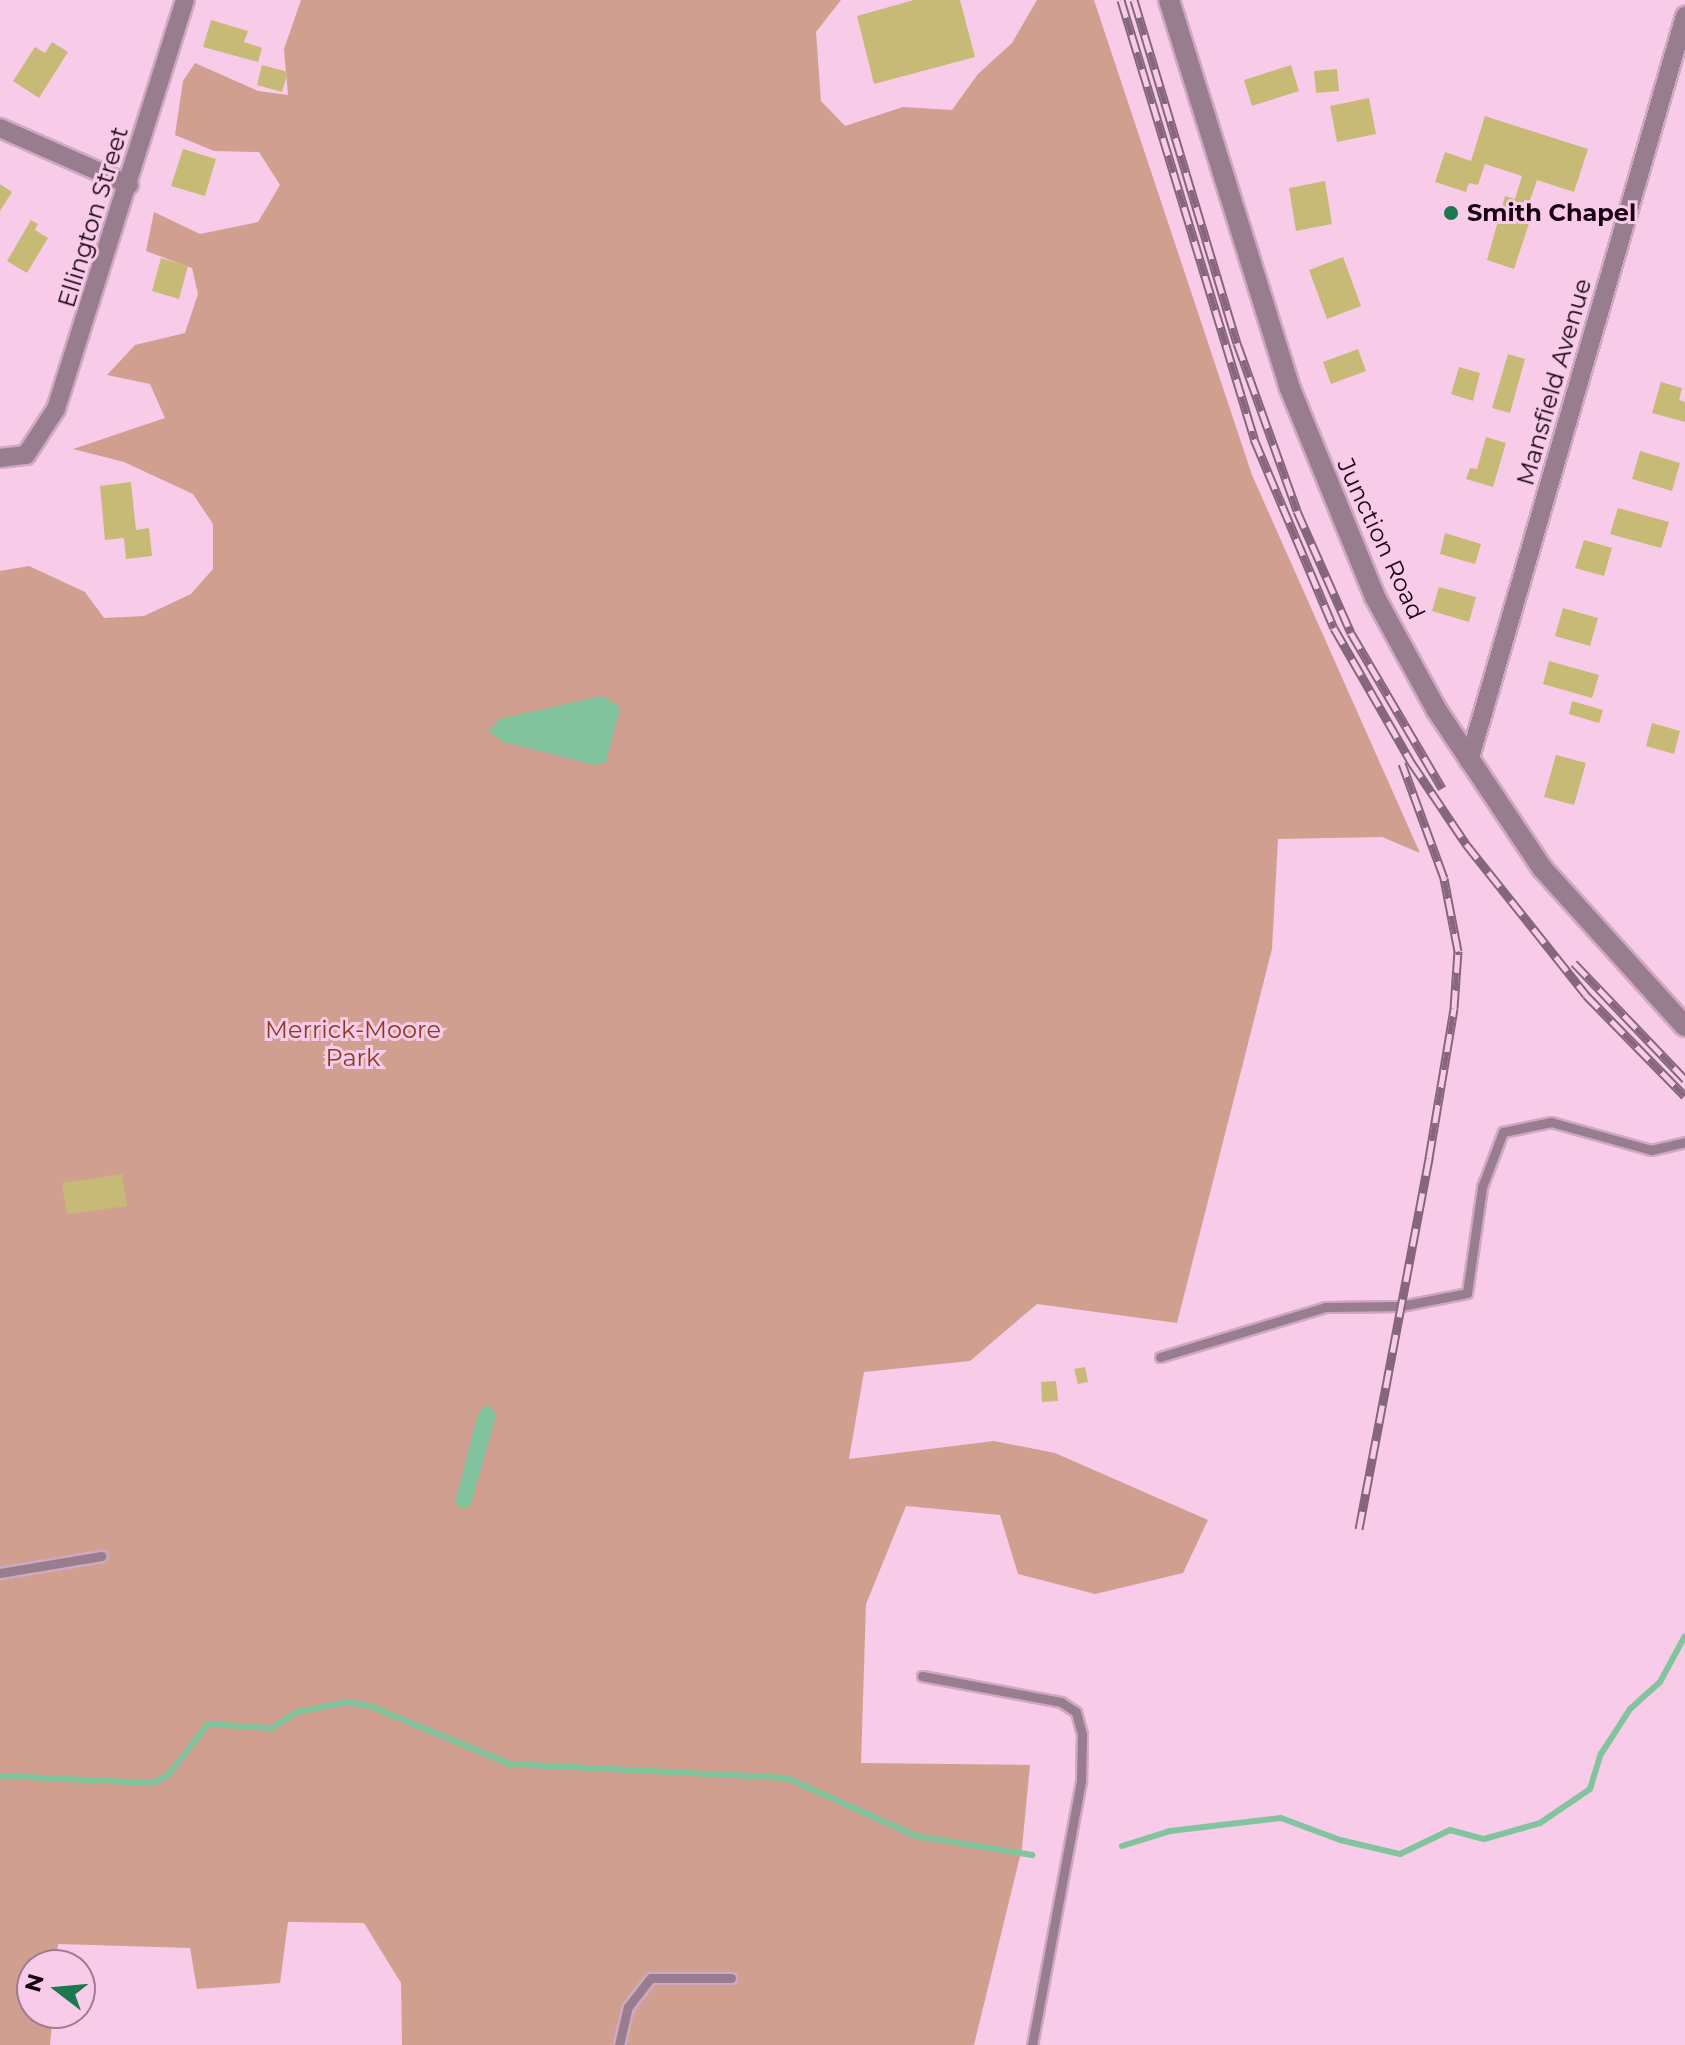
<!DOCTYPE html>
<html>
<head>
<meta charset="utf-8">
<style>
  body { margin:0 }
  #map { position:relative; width:1685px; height:2045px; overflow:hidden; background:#f8cce9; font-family:Montserrat,sans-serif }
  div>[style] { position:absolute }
  .green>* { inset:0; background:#d19f8f }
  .water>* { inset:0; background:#81c49e }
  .stream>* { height:6px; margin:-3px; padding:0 3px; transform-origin:3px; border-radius:3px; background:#81c49e }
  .building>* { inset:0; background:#c7ba77 }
  .roads { filter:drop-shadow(2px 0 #d0a8c2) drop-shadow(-2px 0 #d0a8c2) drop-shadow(0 2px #d0a8c2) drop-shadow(0 -2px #d0a8c2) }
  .service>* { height:9px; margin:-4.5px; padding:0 4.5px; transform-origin:4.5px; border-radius:4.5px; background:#977d8e }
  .minor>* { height:18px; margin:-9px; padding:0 9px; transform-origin:9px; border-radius:9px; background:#977d8e }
  .tertiary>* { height:20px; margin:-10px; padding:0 10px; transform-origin:10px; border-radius:10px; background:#977d8e }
  .rail>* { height:9px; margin-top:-4.5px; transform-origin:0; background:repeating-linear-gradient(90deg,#f8cce9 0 18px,#86667c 0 36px); box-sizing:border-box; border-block:2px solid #86667c }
  .dots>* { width:22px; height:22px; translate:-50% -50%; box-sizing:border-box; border:4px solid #f8cce9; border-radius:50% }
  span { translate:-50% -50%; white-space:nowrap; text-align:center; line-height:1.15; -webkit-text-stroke:6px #f8cce9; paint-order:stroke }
  .poi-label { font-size:24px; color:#190313; font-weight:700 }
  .left { translate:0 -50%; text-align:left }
  .street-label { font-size:24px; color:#190313 }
  .park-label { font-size:24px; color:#8c3b20 }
  .north { position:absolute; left:16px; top:1949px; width:80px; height:80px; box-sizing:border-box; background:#f8cce9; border:2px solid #9f7c93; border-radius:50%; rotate:286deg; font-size:22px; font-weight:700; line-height:32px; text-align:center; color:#190313 }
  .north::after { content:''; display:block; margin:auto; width:28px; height:36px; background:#1c794f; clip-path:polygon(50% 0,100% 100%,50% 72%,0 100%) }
</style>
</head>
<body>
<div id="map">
  <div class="green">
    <i style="clip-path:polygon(301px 0,841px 0,816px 32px,821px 101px,845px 126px,903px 107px,952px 110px,978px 74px,1012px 43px,1037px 0,1094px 0,1252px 475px,1420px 853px,1382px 837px,1278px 839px,1272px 949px,1177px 1323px,1037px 1304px,970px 1361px,864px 1372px,849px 1459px,994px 1441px,1055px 1453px,1208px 1520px,1183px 1573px,1095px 1594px,1018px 1574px,1000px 1515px,906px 1506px,866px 1604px,861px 1763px,1030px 1765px,1022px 1848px,974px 2045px,402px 2045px,401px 1983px,364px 1923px,288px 1922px,280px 1983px,197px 1989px,190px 1948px,58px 1944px,56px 1965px,32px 1965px,32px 2013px,53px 2013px,50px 2045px,0 2045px,0 571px,29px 566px,85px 592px,104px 618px,144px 616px,191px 594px,213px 569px,213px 524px,193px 494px,124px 462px,73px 449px,165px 418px,150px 384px,107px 375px,135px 345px,185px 333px,198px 294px,192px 268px,146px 251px,154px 212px,200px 234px,258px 222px,280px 185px,259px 152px,214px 151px,175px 135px,183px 81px,195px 63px,258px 91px,288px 95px,284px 49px)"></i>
  </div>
  <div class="water">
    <i style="clip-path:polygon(602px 696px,620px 707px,606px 762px,595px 765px,504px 742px,489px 732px,499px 719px)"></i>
    <i style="clip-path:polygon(490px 1405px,496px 1416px,471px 1504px,464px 1510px,455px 1503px,476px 1421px,481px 1409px)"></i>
  </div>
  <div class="stream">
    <i style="left:0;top:1776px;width:153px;rotate:2.6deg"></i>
    <i style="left:153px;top:1783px;width:17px;rotate:-28deg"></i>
    <i style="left:168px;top:1775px;width:65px;rotate:-51.9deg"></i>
    <i style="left:208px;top:1724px;width:64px;rotate:3.6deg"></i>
    <i style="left:272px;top:1728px;width:30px;rotate:-33deg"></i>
    <i style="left:297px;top:1712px;width:51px;rotate:-11.3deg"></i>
    <i style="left:347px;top:1702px;width:23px;rotate:10deg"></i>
    <i style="left:370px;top:1706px;width:152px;rotate:22.5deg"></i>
    <i style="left:510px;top:1764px;width:277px;rotate:2.9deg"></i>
    <i style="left:787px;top:1778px;width:141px;rotate:24.2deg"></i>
    <i style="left:916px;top:1836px;width:118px;rotate:9.3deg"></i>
    <i style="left:1122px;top:1846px;width:50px;rotate:-17.4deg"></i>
    <i style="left:1170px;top:1831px;width:112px;rotate:-6.7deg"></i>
    <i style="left:1281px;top:1818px;width:63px;rotate:20.4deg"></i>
    <i style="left:1340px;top:1840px;width:62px;rotate:13.1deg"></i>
    <i style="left:1400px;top:1854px;width:55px;rotate:-25.6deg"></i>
    <i style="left:1450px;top:1830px;width:35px;rotate:15deg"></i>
    <i style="left:1484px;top:1839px;width:58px;rotate:-15.9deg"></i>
    <i style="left:1540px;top:1823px;width:60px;rotate:-34.2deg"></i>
    <i style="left:1590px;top:1789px;width:37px;rotate:-73deg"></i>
    <i style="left:1601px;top:1754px;width:54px;rotate:-57.2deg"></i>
    <i style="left:1630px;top:1709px;width:40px;rotate:-42deg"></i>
    <i style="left:1660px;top:1682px;width:52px;rotate:-61.5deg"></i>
  </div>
  <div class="building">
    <i style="clip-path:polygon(914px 0,960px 0,975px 57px,874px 84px,857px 16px)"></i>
    <i style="clip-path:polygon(211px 20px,248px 31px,244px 42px,262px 48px,258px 62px,203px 47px)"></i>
    <i style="clip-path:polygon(52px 42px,68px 52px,39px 98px,13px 81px,35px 47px,45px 53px)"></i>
    <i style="clip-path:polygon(262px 65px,288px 72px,282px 92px,257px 85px)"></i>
    <i style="clip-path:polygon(1291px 65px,1299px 91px,1252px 106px,1244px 80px)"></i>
    <i style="clip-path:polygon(1337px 69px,1339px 91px,1316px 93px,1314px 71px)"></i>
    <i style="clip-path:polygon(1369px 98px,1376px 134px,1337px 142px,1330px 106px)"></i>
    <i style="clip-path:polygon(1485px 116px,1588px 149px,1574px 192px,1537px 180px,1528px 206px,1534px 208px,1514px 269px,1487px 260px,1505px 196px,1515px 199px,1522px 176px,1485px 164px,1478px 185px,1469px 183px,1466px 192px,1435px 182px,1445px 152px,1471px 161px)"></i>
    <i style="clip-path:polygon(183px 149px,216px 159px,205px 196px,171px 186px)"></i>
    <i style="clip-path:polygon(1325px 181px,1332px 224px,1296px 231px,1289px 188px)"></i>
    <i style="clip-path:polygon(0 184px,12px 192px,0 211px)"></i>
    <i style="clip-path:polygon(31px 220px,38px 224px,35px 230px,48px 238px,27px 273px,7px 261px)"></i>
    <i style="clip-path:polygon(1343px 257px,1361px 306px,1327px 319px,1309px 270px)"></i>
    <i style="clip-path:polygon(161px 258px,188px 266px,179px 299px,152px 291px)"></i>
    <i style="clip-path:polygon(1358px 349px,1366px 371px,1331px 384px,1323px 362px)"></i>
    <i style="clip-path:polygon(1508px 354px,1525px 359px,1510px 413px,1492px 408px)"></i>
    <i style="clip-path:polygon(1459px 367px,1480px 373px,1473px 401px,1451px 394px)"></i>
    <i style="clip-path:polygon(1661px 382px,1682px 388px,1679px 400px,1685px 402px,1685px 422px,1652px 413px)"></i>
    <i style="clip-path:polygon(1486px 437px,1506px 443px,1493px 487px,1466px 479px,1470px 468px,1477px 469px)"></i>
    <i style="clip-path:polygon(1640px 451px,1680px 463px,1672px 491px,1632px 479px)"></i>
    <i style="clip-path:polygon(131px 482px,136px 530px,149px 528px,152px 556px,126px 559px,124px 538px,105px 540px,100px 486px)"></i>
    <i style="clip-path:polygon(1618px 508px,1669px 522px,1661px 548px,1610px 534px)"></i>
    <i style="clip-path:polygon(1445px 533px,1481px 544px,1475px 564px,1440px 554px)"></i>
    <i style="clip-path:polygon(1584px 540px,1612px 548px,1604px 576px,1575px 568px)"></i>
    <i style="clip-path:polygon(1439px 587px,1476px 597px,1469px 622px,1432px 611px)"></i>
    <i style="clip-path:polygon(1563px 608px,1598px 618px,1590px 646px,1555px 636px)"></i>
    <i style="clip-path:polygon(1549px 661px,1599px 675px,1592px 698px,1543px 684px)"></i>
    <i style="clip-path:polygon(1572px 701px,1603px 710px,1599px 723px,1569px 714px)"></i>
    <i style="clip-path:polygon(1652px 723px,1680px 731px,1674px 754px,1646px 746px)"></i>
    <i style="clip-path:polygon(1556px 755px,1586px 763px,1574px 805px,1544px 797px)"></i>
    <i style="clip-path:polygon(122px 1174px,127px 1206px,67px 1214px,62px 1183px)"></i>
    <i style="clip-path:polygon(1085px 1367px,1088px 1382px,1078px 1384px,1074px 1369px)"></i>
    <i style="clip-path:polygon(1056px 1381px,1058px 1401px,1042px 1402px,1041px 1382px)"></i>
  </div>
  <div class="roads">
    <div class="service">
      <i style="left:1160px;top:1357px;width:173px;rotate:-16.8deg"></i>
      <i style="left:1326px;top:1307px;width:75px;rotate:-0.8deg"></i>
      <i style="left:1401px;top:1306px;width:67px;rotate:-11.1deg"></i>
      <i style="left:1467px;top:1293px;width:107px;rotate:-81.9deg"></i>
      <i style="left:1482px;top:1187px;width:59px;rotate:-69.1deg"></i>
      <i style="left:1503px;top:1132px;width:49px;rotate:-11.8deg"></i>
      <i style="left:1551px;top:1122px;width:104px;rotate:15.6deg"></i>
      <i style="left:1651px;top:1150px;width:35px;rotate:-13deg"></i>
      <i style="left:0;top:1573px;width:103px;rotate:-9.5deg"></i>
      <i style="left:922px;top:1676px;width:141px;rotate:10.6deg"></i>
      <i style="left:1061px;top:1702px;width:18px;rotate:34deg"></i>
      <i style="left:1076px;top:1712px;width:23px;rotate:75deg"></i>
      <i style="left:1082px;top:1734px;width:47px;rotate:91.2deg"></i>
      <i style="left:1081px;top:1781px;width:269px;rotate:100.5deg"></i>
      <i style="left:619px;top:2045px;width:39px;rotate:-77deg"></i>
      <i style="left:628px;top:2007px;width:37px;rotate:-52deg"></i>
      <i style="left:651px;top:1978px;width:80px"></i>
    </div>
    <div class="minor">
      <i style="left:0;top:128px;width:141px;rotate:23.8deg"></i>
      <i style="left:0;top:458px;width:26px;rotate:-7deg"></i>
      <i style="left:26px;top:455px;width:55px;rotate:-56.9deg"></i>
      <i style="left:56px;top:409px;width:429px;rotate:-72.5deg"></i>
      <i style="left:1469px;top:761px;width:776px;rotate:-73.83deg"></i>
    </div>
    <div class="tertiary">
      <i style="left:1169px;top:0;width:404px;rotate:72.7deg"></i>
      <i style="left:1289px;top:386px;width:228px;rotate:67.8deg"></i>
      <i style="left:1375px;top:597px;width:128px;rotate:61.4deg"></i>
      <i style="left:1436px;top:709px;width:191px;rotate:56.3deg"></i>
      <i style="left:1542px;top:868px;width:213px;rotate:47.9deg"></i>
    </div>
  </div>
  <div class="rail">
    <i style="left:1121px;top:0;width:459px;rotate:73.1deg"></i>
    <i style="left:1254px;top:439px;width:205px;rotate:67.1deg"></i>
    <i style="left:1334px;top:628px;width:155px;rotate:60.1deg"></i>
    <i style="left:1411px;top:762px;width:99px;rotate:56.1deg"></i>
    <i style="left:1466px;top:844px;width:193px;rotate:51.5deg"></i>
    <i style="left:1586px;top:995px;width:141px;rotate:45.6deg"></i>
    <i style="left:1134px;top:0;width:358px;rotate:73.3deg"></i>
    <i style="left:1237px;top:343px;width:178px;rotate:70.3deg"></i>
    <i style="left:1297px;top:511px;width:133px;rotate:66.1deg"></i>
    <i style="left:1351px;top:633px;width:180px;rotate:59.6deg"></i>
    <i style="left:1574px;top:963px;width:161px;rotate:46.3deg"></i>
    <i style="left:1359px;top:1529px;width:378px;rotate:-79.3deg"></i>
    <i style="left:1429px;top:1158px;width:152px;rotate:-80.5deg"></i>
    <i style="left:1454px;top:1008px;width:57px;rotate:-86deg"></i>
    <i style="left:1458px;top:951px;width:74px;rotate:-100.9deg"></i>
    <i style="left:1444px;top:878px;width:122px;rotate:-110.1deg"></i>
  </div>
  <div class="dots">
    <i style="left:1451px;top:213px;background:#1c794f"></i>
  </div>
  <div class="poi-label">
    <span class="left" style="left:1467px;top:213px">Smith Chapel</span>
  </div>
  <div class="street-label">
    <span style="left:93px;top:217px;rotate:-73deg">Ellington Street</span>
    <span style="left:1554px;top:382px;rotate:-74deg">Mansfield Avenue</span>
    <span style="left:1381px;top:539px;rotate:65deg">Junction Road</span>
  </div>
  <div class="park-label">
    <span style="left:353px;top:1044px">Merrick-Moore<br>Park</span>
  </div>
  <div class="north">N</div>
</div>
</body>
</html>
